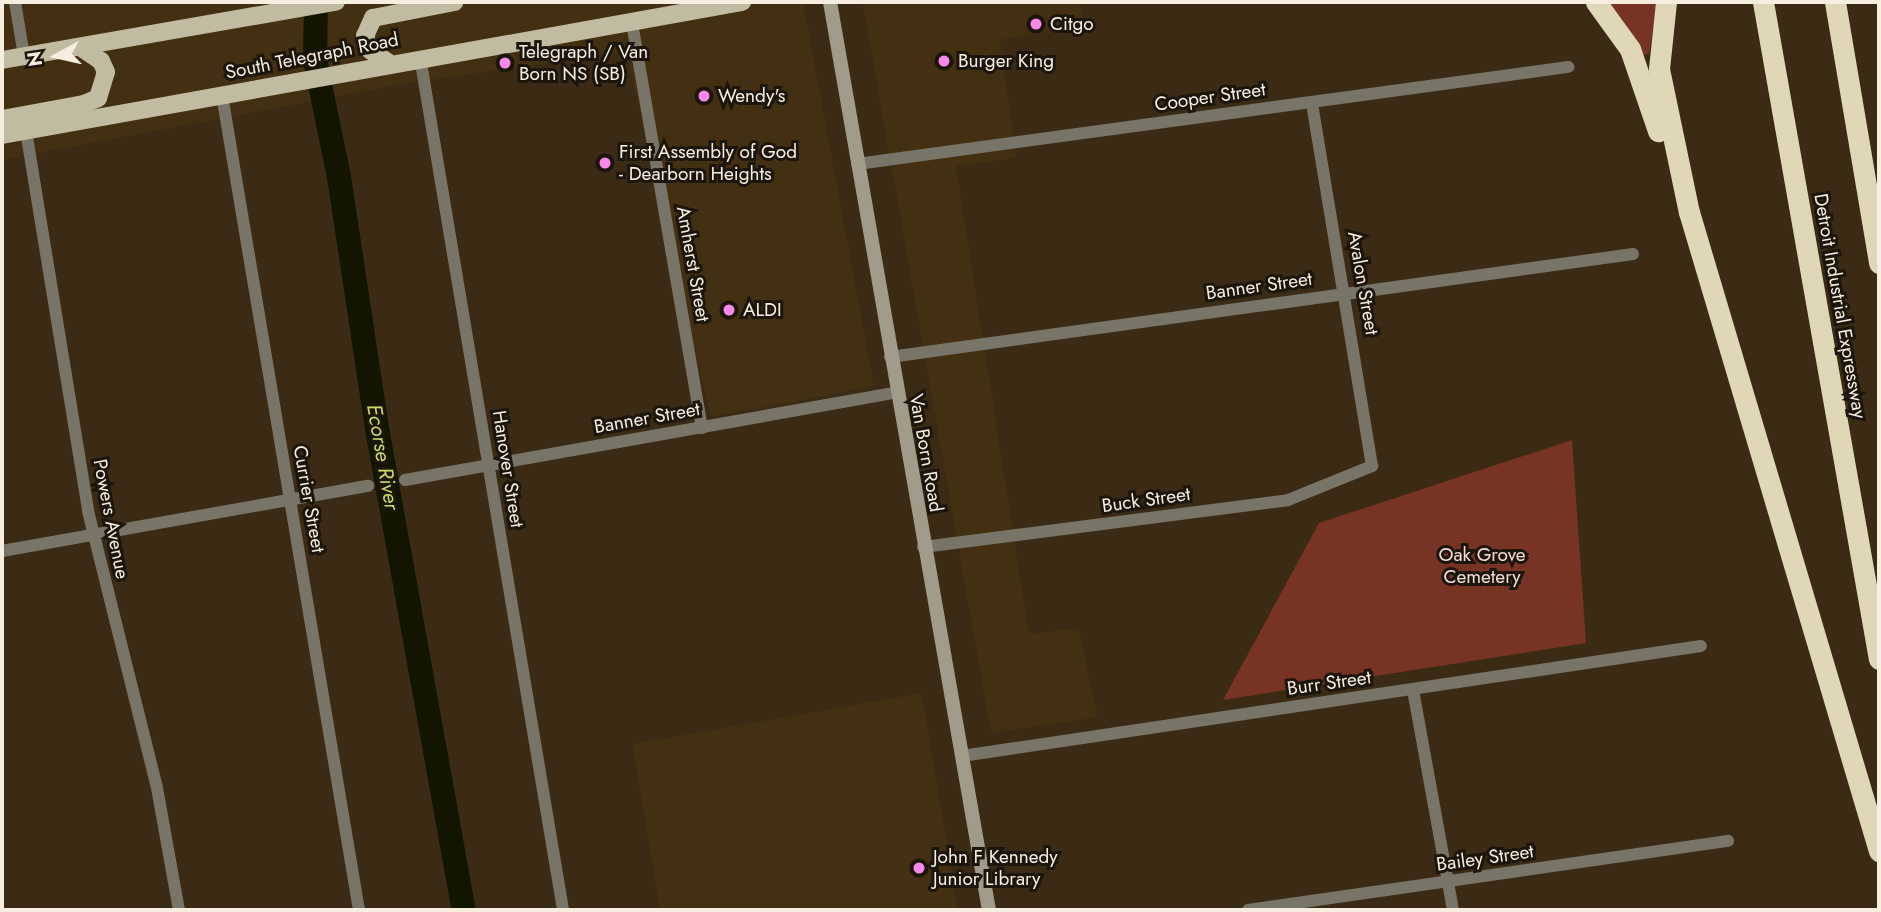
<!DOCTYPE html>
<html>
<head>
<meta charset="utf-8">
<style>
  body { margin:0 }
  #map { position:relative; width:1881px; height:912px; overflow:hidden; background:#3b2b15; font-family:Jost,sans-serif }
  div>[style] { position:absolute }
  .built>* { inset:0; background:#432f12 }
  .green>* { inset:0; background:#773324 }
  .water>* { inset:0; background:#121500 }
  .river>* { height:24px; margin:-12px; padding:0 12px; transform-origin:12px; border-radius:12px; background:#121500 }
  .street>* { height:12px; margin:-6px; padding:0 6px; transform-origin:6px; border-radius:6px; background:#787568 }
  .secondary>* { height:14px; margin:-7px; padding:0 7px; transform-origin:7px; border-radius:7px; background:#a19c89 }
  .primary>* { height:18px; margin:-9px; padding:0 9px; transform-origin:9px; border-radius:9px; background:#c1bba1 }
  .highway>* { height:21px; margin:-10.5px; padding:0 10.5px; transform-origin:10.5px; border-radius:10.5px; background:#dfd7b8 }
  .dots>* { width:19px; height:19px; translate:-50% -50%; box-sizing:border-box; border:4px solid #1c150b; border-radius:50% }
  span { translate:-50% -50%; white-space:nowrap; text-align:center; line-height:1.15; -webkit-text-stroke:6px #1c150b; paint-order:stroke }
  .poi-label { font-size:19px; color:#f8eee0 }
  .left { translate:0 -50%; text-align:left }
  .street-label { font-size:19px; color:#f8eee0 }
  .park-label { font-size:19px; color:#f4dbd5 }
  .water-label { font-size:21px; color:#cada66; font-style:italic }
  .frame { position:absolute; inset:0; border:4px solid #f8eee0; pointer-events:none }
  .north { position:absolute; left:21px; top:21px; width:70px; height:70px; -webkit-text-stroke:5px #1c150b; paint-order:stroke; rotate:262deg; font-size:19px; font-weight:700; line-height:28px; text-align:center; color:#f8eee0 }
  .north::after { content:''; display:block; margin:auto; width:24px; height:32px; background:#f8eee0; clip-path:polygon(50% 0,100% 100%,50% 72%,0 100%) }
</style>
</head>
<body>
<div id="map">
  <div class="built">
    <i style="clip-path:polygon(2px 2px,803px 2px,874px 386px,711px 417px,626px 51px,403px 84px,2px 160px)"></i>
    <i style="clip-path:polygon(876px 2px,1079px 2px,1085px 25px,1000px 40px,1016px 158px,956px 166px,1029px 634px,1078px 628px,1098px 717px,991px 733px,863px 4px)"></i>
    <i style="clip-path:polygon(922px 693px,958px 910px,660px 910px,632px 744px)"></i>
  </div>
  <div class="green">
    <i style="clip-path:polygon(1606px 2px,1657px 2px,1649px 54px,1641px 55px)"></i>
    <i style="clip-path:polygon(1572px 440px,1586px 643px,1223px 700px,1319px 523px)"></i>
  </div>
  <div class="water">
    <i style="clip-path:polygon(318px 26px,318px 58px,304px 60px,305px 28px)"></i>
  </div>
  <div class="river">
    <i style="left:316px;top:2px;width:58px;rotate:91deg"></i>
    <i style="left:315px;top:60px;width:119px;rotate:78.4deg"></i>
    <i style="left:339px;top:177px;width:260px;rotate:81.4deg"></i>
    <i style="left:378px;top:434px;width:484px;rotate:79.8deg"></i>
  </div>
  <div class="street">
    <i style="left:15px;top:2px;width:55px;rotate:80.5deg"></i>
    <i style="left:632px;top:23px;width:411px;rotate:80.2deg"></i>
    <i style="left:420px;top:57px;width:865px;rotate:80.48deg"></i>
    <i style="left:222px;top:95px;width:826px;rotate:80.46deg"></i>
    <i style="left:26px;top:131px;width:385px;rotate:80.7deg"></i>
    <i style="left:88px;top:511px;width:285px;rotate:76deg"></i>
    <i style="left:157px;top:788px;width:124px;rotate:79.8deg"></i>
    <i style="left:857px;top:164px;width:718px;rotate:-7.77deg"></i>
    <i style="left:890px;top:357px;width:750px;rotate:-7.89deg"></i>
    <i style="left:405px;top:480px;width:498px;rotate:-10.1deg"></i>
    <i style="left:923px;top:547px;width:368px;rotate:-7.3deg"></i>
    <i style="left:1288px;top:500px;width:91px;rotate:-22deg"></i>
    <i style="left:1372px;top:466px;width:369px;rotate:-99.4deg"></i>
    <i style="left:2px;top:551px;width:372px;rotate:-10.1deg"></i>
    <i style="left:1413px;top:690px;width:224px;rotate:79.7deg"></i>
    <i style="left:962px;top:756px;width:747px;rotate:-8.47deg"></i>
    <i style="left:1248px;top:910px;width:485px;rotate:-8.2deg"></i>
  </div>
  <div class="secondary">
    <i style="left:830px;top:2px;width:922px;rotate:80.07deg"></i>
  </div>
  <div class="primary">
    <i style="left:2px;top:60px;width:339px;rotate:-9.9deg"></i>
    <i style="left:389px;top:63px;width:23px;rotate:-146deg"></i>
    <i style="left:370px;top:50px;width:15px;rotate:-110deg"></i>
    <i style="left:365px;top:36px;width:20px;rotate:-66deg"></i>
    <i style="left:373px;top:18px;width:83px;rotate:-11.2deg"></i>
    <i style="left:2px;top:119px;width:83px;rotate:-10.4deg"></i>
    <i style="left:84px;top:104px;width:15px;rotate:-23deg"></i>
    <i style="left:98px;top:98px;width:27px;rotate:-73deg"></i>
    <i style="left:106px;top:72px;width:12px;rotate:-114deg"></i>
    <i style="left:101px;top:61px;width:25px;rotate:-146deg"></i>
    <i style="left:2px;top:135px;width:752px;rotate:-10.19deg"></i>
  </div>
  <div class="highway">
    <i style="left:1596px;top:2px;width:58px;rotate:54.1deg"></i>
    <i style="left:1630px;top:49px;width:87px;rotate:71.1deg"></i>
    <i style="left:1666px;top:2px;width:67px;rotate:96deg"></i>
    <i style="left:1659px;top:69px;width:146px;rotate:78.2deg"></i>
    <i style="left:1689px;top:212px;width:667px;rotate:73.44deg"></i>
    <i style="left:1763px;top:2px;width:667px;rotate:79.99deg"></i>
    <i style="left:1835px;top:2px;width:265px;rotate:80.4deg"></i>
  </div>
  <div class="dots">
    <i style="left:1036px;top:24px;background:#f888ea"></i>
    <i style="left:944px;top:61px;background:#f888ea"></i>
    <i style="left:505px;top:63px;background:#f888ea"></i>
    <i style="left:704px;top:96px;background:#f888ea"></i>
    <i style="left:605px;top:163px;background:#f888ea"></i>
    <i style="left:729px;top:310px;background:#f888ea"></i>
    <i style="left:919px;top:868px;background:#f888ea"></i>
  </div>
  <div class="poi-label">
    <span class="left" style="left:1050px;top:24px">Citgo</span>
    <span class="left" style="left:519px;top:63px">Telegraph / Van<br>Born NS (SB)</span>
    <span class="left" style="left:958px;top:61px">Burger King</span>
    <span class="left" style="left:718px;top:96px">Wendy's</span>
    <span class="left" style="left:619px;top:163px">First Assembly of God<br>- Dearborn Heights</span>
    <span class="left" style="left:743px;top:310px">ALDI</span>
    <span class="left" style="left:933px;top:868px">John F Kennedy<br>Junior Library</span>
  </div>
  <div class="street-label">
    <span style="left:312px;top:56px;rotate:-11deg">South Telegraph Road</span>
    <span style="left:1210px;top:97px;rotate:-8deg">Cooper Street</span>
    <span style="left:693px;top:264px;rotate:80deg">Amherst Street</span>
    <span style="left:1363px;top:283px;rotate:80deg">Avalon Street</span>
    <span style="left:1259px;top:286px;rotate:-8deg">Banner Street</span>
    <span style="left:1840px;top:306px;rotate:80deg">Detroit Industrial Expressway</span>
    <span style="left:647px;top:418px;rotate:-10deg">Banner Street</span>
    <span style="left:926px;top:453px;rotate:80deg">Van Born Road</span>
    <span style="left:508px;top:469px;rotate:81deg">Hanover Street</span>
    <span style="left:309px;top:499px;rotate:80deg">Currier Street</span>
    <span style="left:1146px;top:500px;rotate:-8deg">Buck Street</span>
    <span style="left:111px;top:519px;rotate:79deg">Powers Avenue</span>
    <span style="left:1329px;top:683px;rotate:-8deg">Burr Street</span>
    <span style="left:1485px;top:858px;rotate:-8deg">Bailey Street</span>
  </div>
  <div class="park-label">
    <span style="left:1482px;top:566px">Oak Grove<br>Cemetery</span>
  </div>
  <div class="water-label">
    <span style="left:383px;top:457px;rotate:80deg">Ecorse River</span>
  </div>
  <div class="frame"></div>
  <div class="north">N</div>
</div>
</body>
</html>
